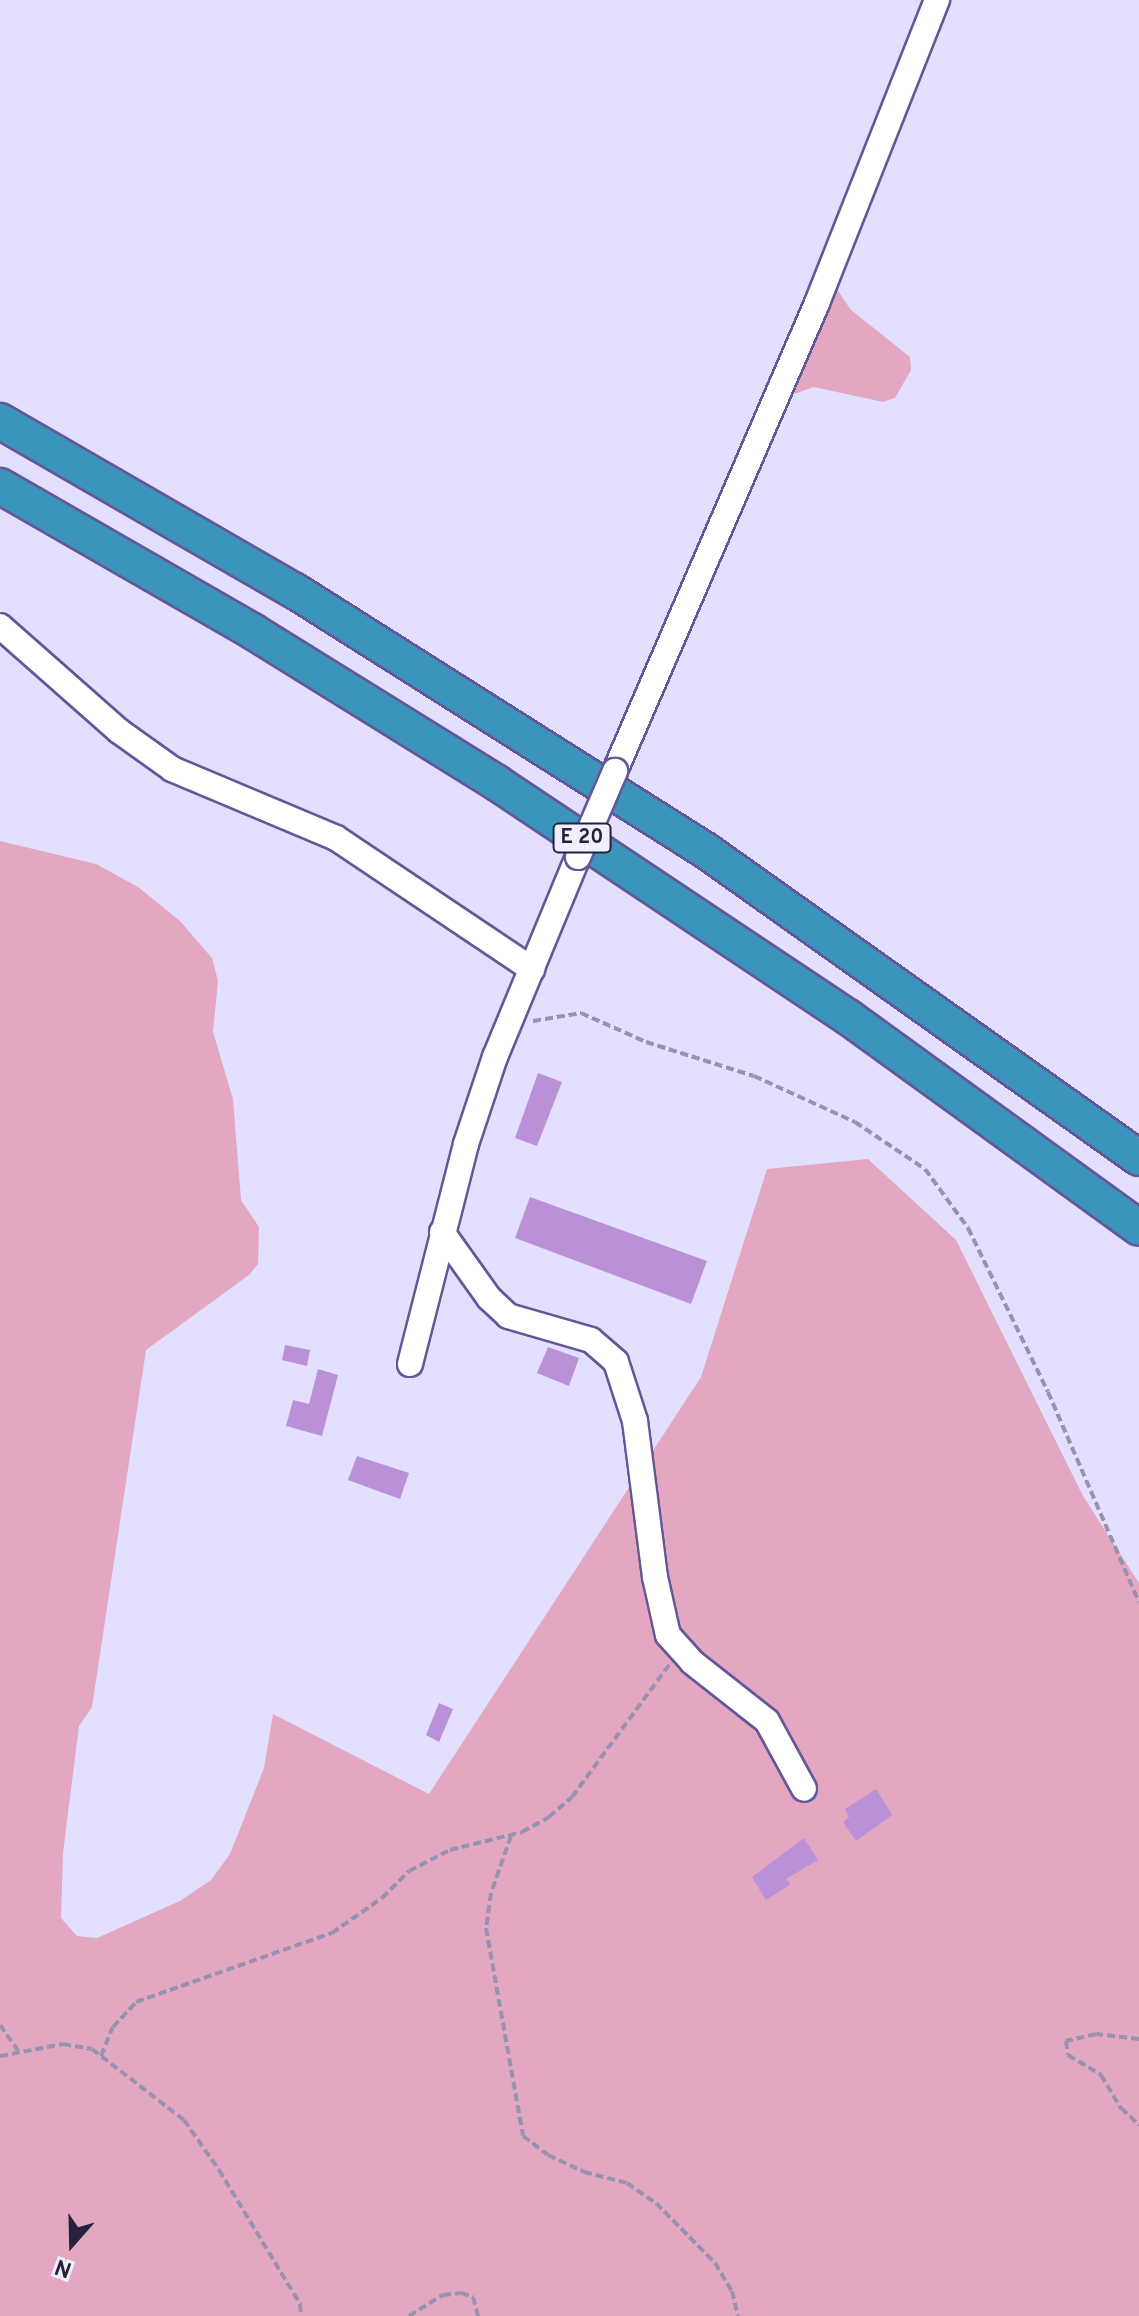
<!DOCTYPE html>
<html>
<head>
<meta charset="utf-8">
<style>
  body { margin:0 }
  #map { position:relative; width:1139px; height:2316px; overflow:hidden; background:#e3dffe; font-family:Overpass,sans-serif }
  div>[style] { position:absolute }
  .green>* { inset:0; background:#e3a7c1 }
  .building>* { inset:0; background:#ba91d7 }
  .path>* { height:4px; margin-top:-2px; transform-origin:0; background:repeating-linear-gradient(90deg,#9692b0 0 8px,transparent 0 12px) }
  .roads { filter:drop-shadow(2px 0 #635799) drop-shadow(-2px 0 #635799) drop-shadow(0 2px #635799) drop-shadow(0 -2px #635799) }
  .minor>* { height:24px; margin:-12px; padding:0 12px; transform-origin:12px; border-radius:12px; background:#fff }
  .highway>* { height:34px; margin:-17px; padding:0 17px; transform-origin:17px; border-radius:17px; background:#3b94bb }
  .bridges { filter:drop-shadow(2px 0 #635799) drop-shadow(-2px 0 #635799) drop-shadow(0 2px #635799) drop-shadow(0 -2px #635799) }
  .minor-bridge>* { height:24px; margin:-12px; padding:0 12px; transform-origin:12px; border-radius:12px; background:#fff }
  span { translate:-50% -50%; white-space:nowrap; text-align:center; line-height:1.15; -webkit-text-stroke:7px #f0effe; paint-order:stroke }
  .shield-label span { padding:2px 6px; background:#f0effe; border:2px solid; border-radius:6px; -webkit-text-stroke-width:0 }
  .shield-label { font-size:20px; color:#26213d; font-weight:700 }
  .north { position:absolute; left:32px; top:2204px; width:80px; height:80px; -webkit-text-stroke:6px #f0effe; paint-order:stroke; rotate:200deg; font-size:22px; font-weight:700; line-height:32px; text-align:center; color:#26213d }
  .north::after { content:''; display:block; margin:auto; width:28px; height:36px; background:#26213d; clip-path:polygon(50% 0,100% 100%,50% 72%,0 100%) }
</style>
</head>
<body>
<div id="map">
  <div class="green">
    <i style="clip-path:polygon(834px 285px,851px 310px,910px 357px,911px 370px,895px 398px,883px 402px,814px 387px,794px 394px)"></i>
    <i style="clip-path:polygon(0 841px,96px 864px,138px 887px,180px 921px,212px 958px,218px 981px,213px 1032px,233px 1099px,241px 1200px,259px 1227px,258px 1264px,249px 1275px,146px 1350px,92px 1707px,79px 1726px,63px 1853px,61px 1918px,77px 1936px,97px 1938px,180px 1901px,211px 1880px,230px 1854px,264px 1768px,273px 1714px,429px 1794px,701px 1377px,767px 1169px,868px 1159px,956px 1240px,1083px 1496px,1139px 1583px,1139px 2316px,0 2316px)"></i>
  </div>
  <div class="building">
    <i style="clip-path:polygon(538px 1073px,562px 1082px,537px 1146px,515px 1138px)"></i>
    <i style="clip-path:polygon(530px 1197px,707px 1261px,691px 1304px,515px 1238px)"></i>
    <i style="clip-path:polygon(285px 1345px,310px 1350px,307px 1366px,282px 1360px)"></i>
    <i style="clip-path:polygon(548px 1347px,579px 1358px,569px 1386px,537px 1373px)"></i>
    <i style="clip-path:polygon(318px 1369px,338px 1375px,322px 1436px,286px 1426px,293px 1400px,309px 1404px)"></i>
    <i style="clip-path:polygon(357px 1456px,409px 1473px,400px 1499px,348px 1480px)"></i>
    <i style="clip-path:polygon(439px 1703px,453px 1709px,439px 1742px,426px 1735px)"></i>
    <i style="clip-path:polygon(876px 1789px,892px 1815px,856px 1841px,843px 1822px,849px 1817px,845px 1809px)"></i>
    <i style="clip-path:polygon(804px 1838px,818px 1860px,786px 1879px,791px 1884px,766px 1900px,752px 1877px)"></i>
  </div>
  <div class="path">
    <i style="left:533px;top:1021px;width:49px;rotate:-9.5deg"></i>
    <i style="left:581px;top:1013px;width:71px;rotate:24deg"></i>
    <i style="left:646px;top:1042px;width:113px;rotate:17.5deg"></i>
    <i style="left:754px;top:1076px;width:111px;rotate:24.5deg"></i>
    <i style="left:855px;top:1122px;width:84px;rotate:33.9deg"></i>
    <i style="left:925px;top:1169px;width:73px;rotate:53.9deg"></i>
    <i style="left:968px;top:1228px;width:182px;rotate:64deg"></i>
    <i style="left:1048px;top:1392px;width:229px;rotate:66.6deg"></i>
    <i style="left:511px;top:1836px;width:60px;rotate:109.3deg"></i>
    <i style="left:491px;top:1893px;width:35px;rotate:98deg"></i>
    <i style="left:486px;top:1928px;width:211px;rotate:79.9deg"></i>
    <i style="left:523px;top:2136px;width:31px;rotate:37deg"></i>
    <i style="left:548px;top:2155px;width:40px;rotate:25deg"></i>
    <i style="left:584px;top:2172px;width:44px;rotate:14.3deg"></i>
    <i style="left:627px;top:2183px;width:35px;rotate:35deg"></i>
    <i style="left:656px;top:2203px;width:84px;rotate:45.5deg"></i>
    <i style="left:715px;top:2263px;width:33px;rotate:59deg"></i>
    <i style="left:732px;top:2291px;width:26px;rotate:77deg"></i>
    <i style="left:0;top:2025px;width:32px;rotate:55deg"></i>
    <i style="left:1139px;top:2039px;width:43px;rotate:-173.4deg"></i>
    <i style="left:1096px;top:2034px;width:31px;rotate:167deg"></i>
    <i style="left:1066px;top:2041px;width:14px;rotate:82deg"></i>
    <i style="left:1068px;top:2055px;width:39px;rotate:31deg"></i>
    <i style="left:1101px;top:2075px;width:39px;rotate:59deg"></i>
    <i style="left:1121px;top:2108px;width:25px;rotate:43deg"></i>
    <i style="left:0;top:2056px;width:64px;rotate:-10.8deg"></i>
    <i style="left:63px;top:2044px;width:29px;rotate:10deg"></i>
    <i style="left:92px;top:2049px;width:116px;rotate:37.7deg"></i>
    <i style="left:184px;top:2120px;width:61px;rotate:55deg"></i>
    <i style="left:219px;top:2170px;width:157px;rotate:58.8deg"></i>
    <i style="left:300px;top:2304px;width:12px;rotate:85deg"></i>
    <i style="left:101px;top:2056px;width:31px;rotate:-68deg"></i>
    <i style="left:113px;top:2027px;width:34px;rotate:-47deg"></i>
    <i style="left:136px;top:2002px;width:208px;rotate:-19.4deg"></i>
    <i style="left:332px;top:1933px;width:61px;rotate:-35deg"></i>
    <i style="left:382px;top:1898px;width:38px;rotate:-45deg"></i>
    <i style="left:409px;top:1871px;width:46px;rotate:-27.1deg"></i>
    <i style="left:450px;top:1850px;width:74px;rotate:-14deg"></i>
    <i style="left:522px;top:1832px;width:31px;rotate:-29deg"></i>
    <i style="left:549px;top:1817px;width:30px;rotate:-41deg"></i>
    <i style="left:572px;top:1797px;width:164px;rotate:-53.7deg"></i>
    <i style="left:409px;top:2316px;width:40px;rotate:-32deg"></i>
    <i style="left:443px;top:2295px;width:18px;rotate:-6deg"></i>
    <i style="left:461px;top:2293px;width:13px;rotate:18deg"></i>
    <i style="left:473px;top:2297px;width:20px;rotate:75deg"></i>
  </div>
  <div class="roads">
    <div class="minor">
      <i style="left:0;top:626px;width:159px;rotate:41.4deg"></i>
      <i style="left:119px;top:731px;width:65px;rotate:35.6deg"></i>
      <i style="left:172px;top:769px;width:178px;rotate:22.8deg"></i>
      <i style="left:336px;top:838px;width:236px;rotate:33.8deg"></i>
      <i style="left:615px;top:771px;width:510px;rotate:-66.65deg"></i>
      <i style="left:817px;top:303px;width:326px;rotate:-68.4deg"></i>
      <i style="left:442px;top:1232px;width:81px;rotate:54.5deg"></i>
      <i style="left:489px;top:1298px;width:26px;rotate:43deg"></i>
      <i style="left:508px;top:1316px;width:86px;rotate:16.1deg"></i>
      <i style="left:591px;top:1340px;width:33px;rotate:41deg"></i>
      <i style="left:616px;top:1362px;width:62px;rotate:72.1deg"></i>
      <i style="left:635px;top:1421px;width:157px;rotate:82.7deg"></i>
      <i style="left:655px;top:1577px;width:59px;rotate:77.4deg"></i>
      <i style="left:668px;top:1635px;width:36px;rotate:48deg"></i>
      <i style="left:692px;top:1662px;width:95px;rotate:38.2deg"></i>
      <i style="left:767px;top:1721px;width:77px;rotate:61.4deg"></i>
      <i style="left:410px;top:1364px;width:227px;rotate:-75.7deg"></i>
      <i style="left:466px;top:1144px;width:92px;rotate:-71.6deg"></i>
      <i style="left:495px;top:1057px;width:217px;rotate:-67.5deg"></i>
    </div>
    <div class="highway">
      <i style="left:0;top:421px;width:340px;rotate:30deg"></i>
      <i style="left:295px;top:591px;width:485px;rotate:32.3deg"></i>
      <i style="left:705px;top:850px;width:532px;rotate:35.36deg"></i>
      <i style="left:0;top:486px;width:291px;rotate:29.9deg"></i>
      <i style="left:252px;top:631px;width:288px;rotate:31.8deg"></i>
      <i style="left:497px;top:783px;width:422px;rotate:33.7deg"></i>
      <i style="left:848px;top:1017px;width:359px;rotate:35.9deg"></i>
    </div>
  </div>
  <div class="bridges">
    <div class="minor-bridge">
      <i style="left:578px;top:857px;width:94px;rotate:-66.7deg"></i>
    </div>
  </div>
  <div class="shield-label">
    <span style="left:582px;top:838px">E 20</span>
  </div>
  <div class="north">N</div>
</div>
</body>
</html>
